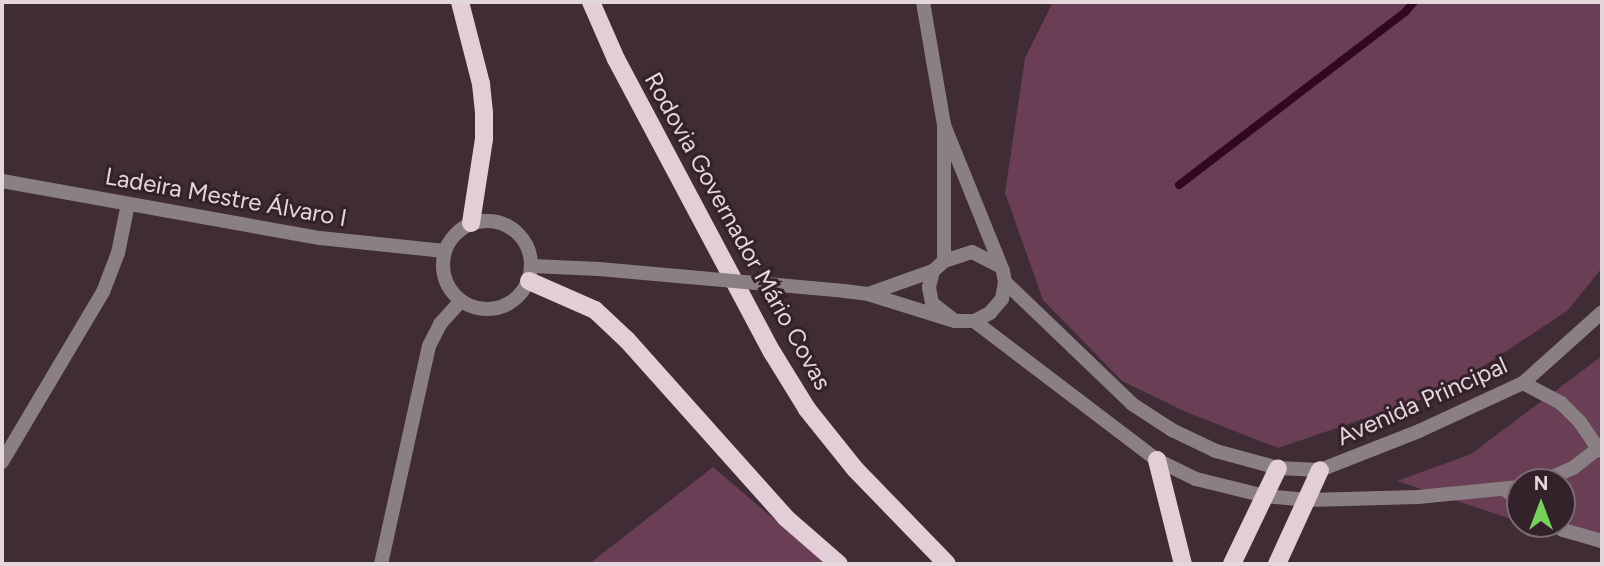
<!DOCTYPE html>
<html>
<head>
<meta charset="utf-8">
<style>
  body { margin:0 }
  #map { position:relative; width:1604px; height:566px; overflow:hidden; background:#3f2c35; font-family:Figtree,sans-serif }
  div>[style] { position:absolute }
  .green>* { inset:0; background:#6a3e54 }
  .stream>* { height:8px; margin:-4px; padding:0 4px; transform-origin:4px; border-radius:4px; background:#30081f }
  .service>* { height:14px; margin:-7px; padding:0 7px; transform-origin:7px; border-radius:7px; background:#8a8084 }
  .minor>* { height:14px; margin:-7px; padding:0 7px; transform-origin:7px; border-radius:7px; background:#8a8084 }
  .minor>.ring { margin:-7px; padding:0; box-sizing:content-box; background:none; border:14px solid #8a8084; border-radius:50% }
  .tertiary>* { height:14px; margin:-7px; padding:0 7px; transform-origin:7px; border-radius:7px; background:#8a8084 }
  .primary>* { height:18px; margin:-9px; padding:0 9px; transform-origin:9px; border-radius:9px; background:#e3cdd7 }
  .minor-bridge>* { height:14px; margin:-7px; padding:0 7px; transform-origin:7px; border-radius:7px; background:#8a8084 }
  span { translate:-50% -50%; white-space:nowrap; text-align:center; line-height:1.15; -webkit-text-stroke:6px #34222b; paint-order:stroke }
  .street-label { font-size:24px; color:#e4d7dc }
  .frame { position:absolute; inset:0; border:4px solid #e4d7dc; pointer-events:none }
  .north { position:absolute; left:1506px; top:468px; width:70px; height:70px; box-sizing:border-box; background:#34222b; border:2px solid #7a6a72; border-radius:50%; rotate:0deg; font-size:19px; font-weight:700; line-height:28px; text-align:center; color:#e4d7dc }
  .north::after { content:''; display:block; margin:auto; width:24px; height:32px; background:#77d259; clip-path:polygon(50% 0,100% 100%,50% 72%,0 100%) }
</style>
</head>
<body>
<div id="map">
  <div class="green">
    <i style="clip-path:polygon(1053px 2px,1602px 2px,1602px 268px,1567px 311px,1446px 391px,1278px 448px,1186px 412px,1122px 381px,1043px 300px,1005px 193px,1025px 58px)"></i>
    <i style="clip-path:polygon(1602px 356px,1602px 549px,1527px 524px,1562px 524px,1562px 482px,1520px 482px,1520px 522px,1397px 481px,1471px 454px)"></i>
    <i style="clip-path:polygon(713px 467px,827px 564px,589px 564px)"></i>
  </div>
  <div class="stream">
    <i style="left:1179px;top:185px;width:285px;rotate:-37.4deg"></i>
    <i style="left:1405px;top:12px;width:13px;rotate:-48deg"></i>
  </div>
  <div class="service">
    <i style="left:1505px;top:490px;width:18px;rotate:34deg"></i>
    <i style="left:1555px;top:524px;width:10px;rotate:37deg"></i>
    <i style="left:1563px;top:530px;width:41px;rotate:15.8deg"></i>
  </div>
  <div class="minor">
    <i style="left:2px;top:181px;width:323px;rotate:10.2deg"></i>
    <i style="left:320px;top:238px;width:125px;rotate:6deg"></i>
    <i class="ring" style="left:443px;top:221px;width:74px;height:74px"></i>
    <i style="left:532px;top:266px;width:67px;rotate:2.6deg"></i>
    <i style="left:844px;top:291px;width:24px;rotate:7deg"></i>
    <i style="left:868px;top:294px;width:90px;rotate:17.4deg"></i>
    <i style="left:868px;top:294px;width:69px;rotate:-19.5deg"></i>
    <i style="left:2px;top:462px;width:198px;rotate:-59.3deg"></i>
    <i style="left:103px;top:292px;width:42px;rotate:-69deg"></i>
    <i style="left:118px;top:253px;width:50px;rotate:-78.5deg"></i>
    <i style="left:381px;top:564px;width:223px;rotate:-77.6deg"></i>
    <i style="left:429px;top:346px;width:25px;rotate:-63deg"></i>
    <i style="left:440px;top:324px;width:31px;rotate:-48deg"></i>
  </div>
  <div class="tertiary">
    <i style="left:923px;top:2px;width:125px;rotate:80.3deg"></i>
    <i style="left:944px;top:125px;width:136px;rotate:90deg"></i>
    <i style="left:944px;top:125px;width:157px;rotate:68deg"></i>
    <i style="left:1003px;top:271px;width:11px;rotate:80deg"></i>
    <i style="left:1005px;top:282px;width:17px;rotate:100deg"></i>
    <i style="left:1002px;top:299px;width:18px;rotate:131deg"></i>
    <i style="left:990px;top:313px;width:18px;rotate:153deg"></i>
    <i style="left:974px;top:321px;width:19px;rotate:180deg"></i>
    <i style="left:955px;top:321px;width:29px;rotate:-142deg"></i>
    <i style="left:932px;top:303px;width:16px;rotate:-101deg"></i>
    <i style="left:929px;top:287px;width:16px;rotate:-76deg"></i>
    <i style="left:933px;top:271px;width:15px;rotate:-42deg"></i>
    <i style="left:944px;top:261px;width:29px;rotate:-18deg"></i>
    <i style="left:972px;top:252px;width:31px;rotate:27deg"></i>
    <i style="left:1005px;top:282px;width:176px;rotate:43.8deg"></i>
    <i style="left:1132px;top:404px;width:48px;rotate:33deg"></i>
    <i style="left:1172px;top:430px;width:49px;rotate:25.5deg"></i>
    <i style="left:1216px;top:451px;width:64px;rotate:15.3deg"></i>
    <i style="left:1278px;top:468px;width:42px;rotate:2.7deg"></i>
    <i style="left:1320px;top:470px;width:106px;rotate:-21.5deg"></i>
    <i style="left:1419px;top:431px;width:115px;rotate:-24.8deg"></i>
    <i style="left:1523px;top:383px;width:106px;rotate:-41.9deg"></i>
    <i style="left:974px;top:321px;width:230px;rotate:37.2deg"></i>
    <i style="left:1157px;top:460px;width:43px;rotate:26deg"></i>
    <i style="left:1196px;top:479px;width:71px;rotate:13.8deg"></i>
    <i style="left:1265px;top:496px;width:44px;rotate:5.2deg"></i>
    <i style="left:1309px;top:500px;width:109px;rotate:-1.6deg"></i>
    <i style="left:1418px;top:497px;width:102px;rotate:-5.6deg"></i>
    <i style="left:1523px;top:383px;width:43px;rotate:27.8deg"></i>
    <i style="left:1561px;top:403px;width:27px;rotate:45deg"></i>
    <i style="left:1580px;top:422px;width:34px;rotate:56deg"></i>
    <i style="left:1540px;top:482px;width:36px;rotate:-23deg"></i>
    <i style="left:1573px;top:468px;width:37px;rotate:-38deg"></i>
  </div>
  <div class="primary">
    <i style="left:460px;top:2px;width:85px;rotate:75.6deg"></i>
    <i style="left:481px;top:84px;width:29px;rotate:84deg"></i>
    <i style="left:484px;top:113px;width:26px;rotate:90deg"></i>
    <i style="left:484px;top:139px;width:85px;rotate:98.8deg"></i>
    <i style="left:591px;top:2px;width:62px;rotate:66.3deg"></i>
    <i style="left:616px;top:59px;width:332px;rotate:62deg"></i>
    <i style="left:772px;top:352px;width:67px;rotate:58.4deg"></i>
    <i style="left:807px;top:409px;width:77px;rotate:51.3deg"></i>
    <i style="left:855px;top:469px;width:132px;rotate:45.9deg"></i>
    <i style="left:529px;top:281px;width:72px;rotate:23.7deg"></i>
    <i style="left:595px;top:310px;width:44px;rotate:43.2deg"></i>
    <i style="left:627px;top:340px;width:239px;rotate:48.2deg"></i>
    <i style="left:786px;top:518px;width:70px;rotate:41deg"></i>
    <i style="left:1157px;top:460px;width:107px;rotate:76deg"></i>
    <i style="left:1232px;top:564px;width:106px;rotate:-64.4deg"></i>
    <i style="left:1277px;top:564px;width:103px;rotate:-65.4deg"></i>
  </div>
  <div class="minor-bridge">
    <i style="left:599px;top:269px;width:246px;rotate:5.1deg"></i>
  </div>
  <div class="street-label">
    <span style="left:226px;top:197px;rotate:10deg">Ladeira Mestre Álvaro I</span>
    <span style="left:738px;top:231px;rotate:61deg">Rodovia Governador Mário Covas</span>
    <span style="left:1422px;top:401px;rotate:-24deg">Avenida Principal</span>
  </div>
  <div class="frame"></div>
  <div class="north">N</div>
</div>
</body>
</html>
